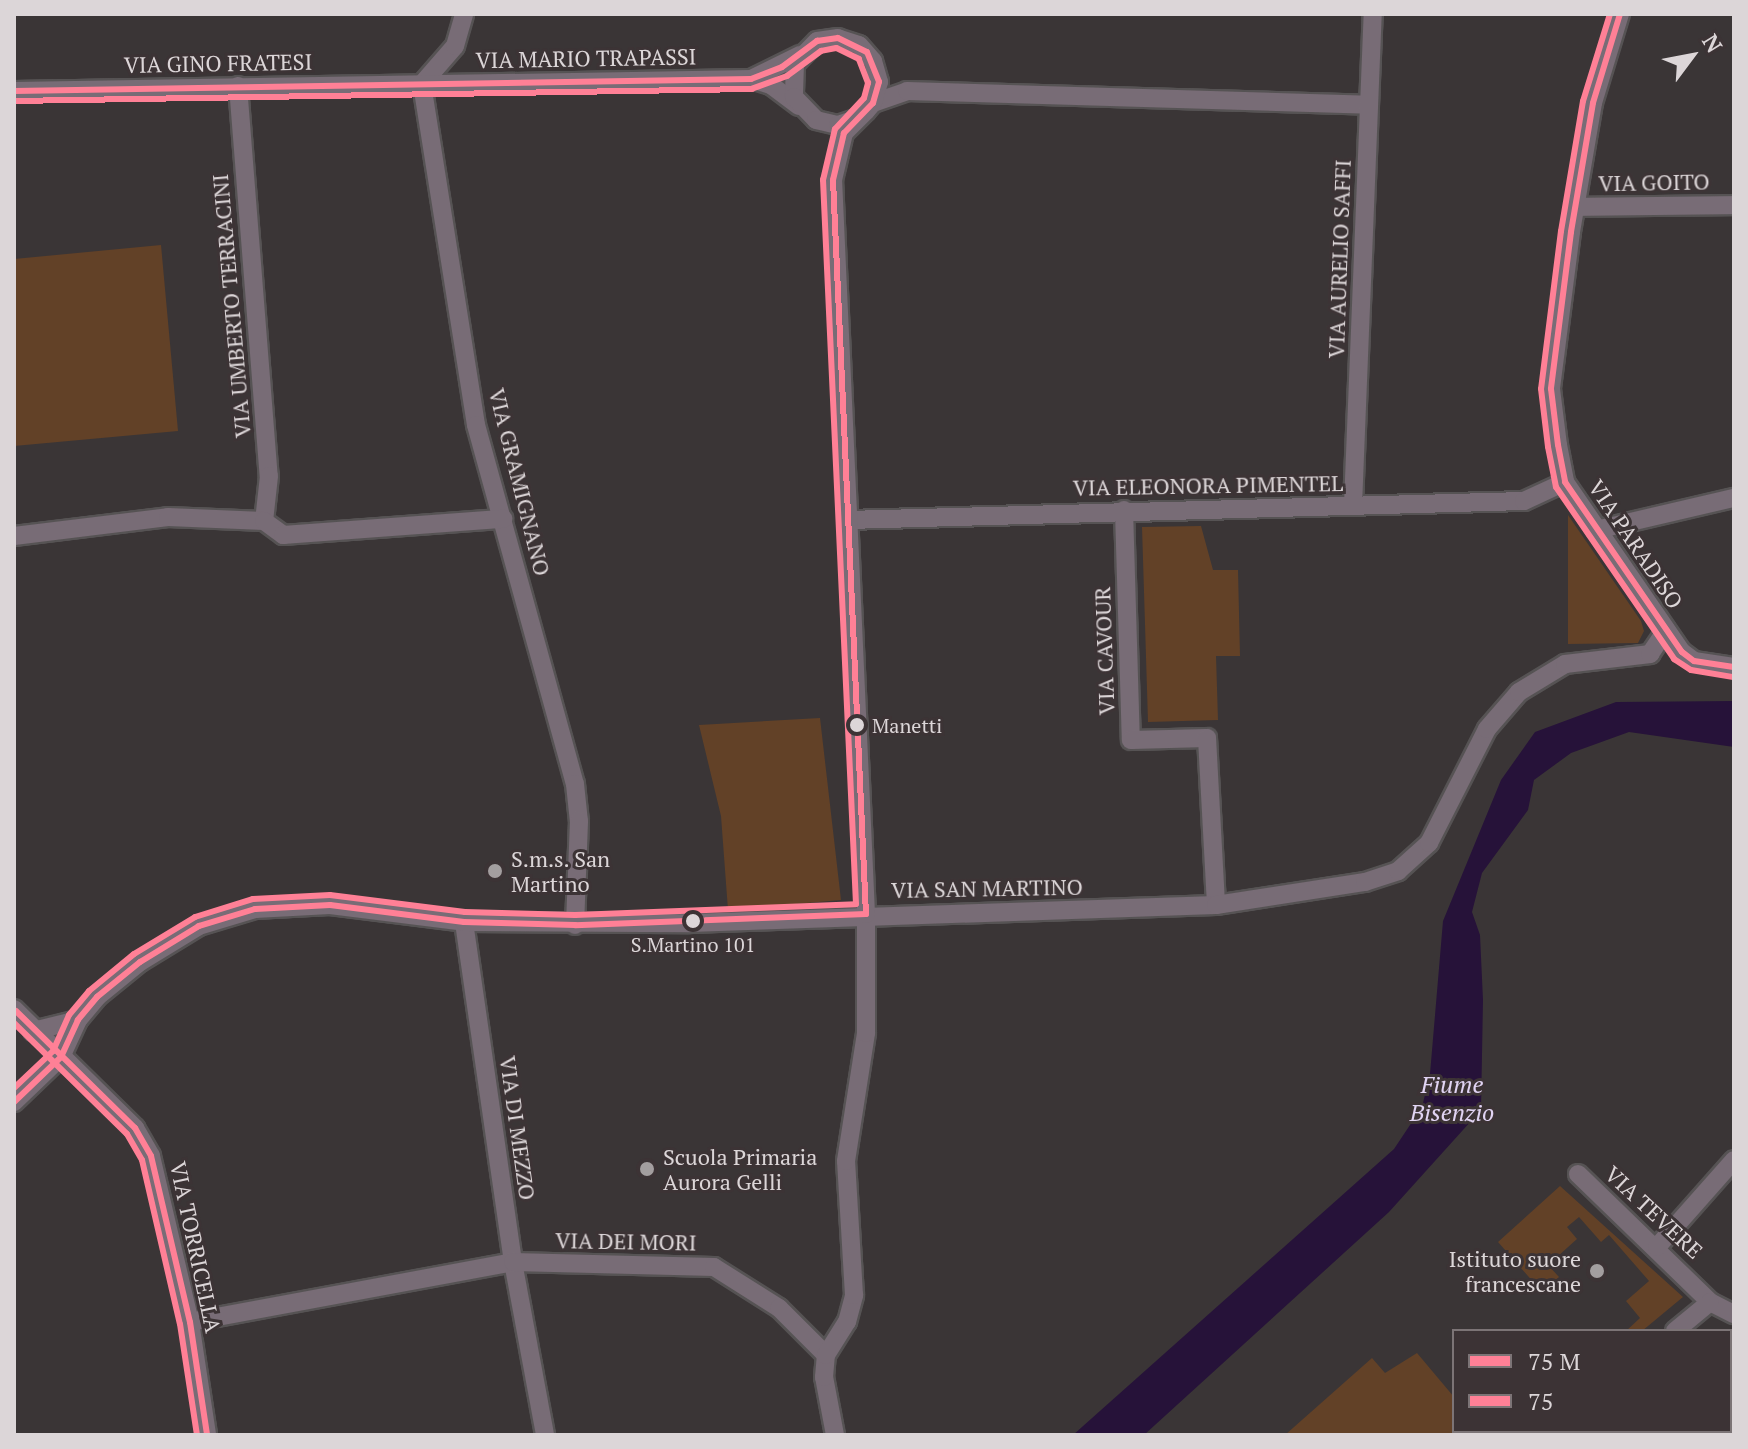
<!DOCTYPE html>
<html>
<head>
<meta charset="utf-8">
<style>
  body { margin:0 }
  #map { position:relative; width:1748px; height:1449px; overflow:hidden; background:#3a3536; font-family:"PT Serif",serif }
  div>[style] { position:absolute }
  .green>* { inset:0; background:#624127 }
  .water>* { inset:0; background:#261239 }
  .roads { filter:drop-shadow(2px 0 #565354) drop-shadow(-2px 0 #565354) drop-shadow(0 2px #565354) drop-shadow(0 -2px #565354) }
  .minor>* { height:18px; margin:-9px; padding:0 9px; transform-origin:9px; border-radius:9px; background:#786c76 }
  .bus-1>* { height:6px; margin:-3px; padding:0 3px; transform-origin:3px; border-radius:3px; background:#ff8096 }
  .bus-2>* { height:6px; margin:-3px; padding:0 3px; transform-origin:3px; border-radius:3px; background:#ff8096 }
  .dots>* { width:22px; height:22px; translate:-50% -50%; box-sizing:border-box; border:4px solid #3c3335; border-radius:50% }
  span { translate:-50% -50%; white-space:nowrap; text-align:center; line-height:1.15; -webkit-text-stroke:6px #3c3335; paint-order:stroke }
  .bus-label { font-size:20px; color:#dcd6d8 }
  .left { translate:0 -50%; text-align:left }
  .street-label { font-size:22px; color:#dcd6d8 }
  .poi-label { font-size:22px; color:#dcd6d8 }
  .right { translate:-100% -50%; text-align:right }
  .water-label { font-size:24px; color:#e1d4f3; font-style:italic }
  .frame { position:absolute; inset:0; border:16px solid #dcd6d8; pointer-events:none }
  .legend { position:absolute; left:1452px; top:1329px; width:280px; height:104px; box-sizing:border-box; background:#3c3335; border:2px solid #7c7476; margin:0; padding:10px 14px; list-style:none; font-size:24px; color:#dcd6d8 }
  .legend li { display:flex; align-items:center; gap:16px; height:40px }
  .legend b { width:40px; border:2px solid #7c7476 }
  .north { position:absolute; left:1652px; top:16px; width:80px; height:80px; -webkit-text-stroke:6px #3c3335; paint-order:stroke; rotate:58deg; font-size:22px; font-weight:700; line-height:32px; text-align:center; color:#dcd6d8 }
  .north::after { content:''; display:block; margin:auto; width:28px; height:36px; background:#dcd6d8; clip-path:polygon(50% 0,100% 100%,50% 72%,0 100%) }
</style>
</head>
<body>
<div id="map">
  <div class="green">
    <i style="clip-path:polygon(161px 245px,178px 431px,14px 446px,14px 259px)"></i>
    <i style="clip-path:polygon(1568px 515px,1641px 621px,1644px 631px,1638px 643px,1568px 644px)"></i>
    <i style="clip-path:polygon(1201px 526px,1213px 570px,1238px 570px,1240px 656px,1216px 656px,1218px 720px,1148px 722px,1142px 527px)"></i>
    <i style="clip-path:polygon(820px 718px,841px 900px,728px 910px,721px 816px,699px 725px)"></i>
    <i style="clip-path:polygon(1560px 1186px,1683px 1297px,1642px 1331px,1626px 1331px,1640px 1318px,1626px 1301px,1649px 1281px,1609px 1235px,1601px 1242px,1579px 1217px,1567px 1227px,1577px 1239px,1548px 1265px,1559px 1277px,1542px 1292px,1498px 1242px)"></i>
    <i style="clip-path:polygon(1730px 1338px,1734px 1435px,1576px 1435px,1730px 1431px)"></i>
    <i style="clip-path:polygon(1417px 1353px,1454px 1397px,1454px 1431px,1486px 1435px,1285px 1435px,1372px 1358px,1385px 1373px)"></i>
  </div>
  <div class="water">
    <i style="clip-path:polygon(1734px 701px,1734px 747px,1629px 732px,1571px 753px,1534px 780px,1528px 810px,1482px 873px,1472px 912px,1480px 935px,1483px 1000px,1481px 1110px,1389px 1212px,1144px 1435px,1073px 1435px,1394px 1149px,1422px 1107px,1430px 1074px,1443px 921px,1501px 780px,1535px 732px,1616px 702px)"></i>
  </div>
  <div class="roads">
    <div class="minor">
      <i style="left:1620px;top:14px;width:93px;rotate:106.9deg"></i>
      <i style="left:1593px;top:103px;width:131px;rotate:99.7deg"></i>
      <i style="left:1571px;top:232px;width:158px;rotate:97.3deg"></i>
      <i style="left:1551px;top:389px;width:56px;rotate:82.9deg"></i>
      <i style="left:1558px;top:445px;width:38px;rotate:79deg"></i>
      <i style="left:1565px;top:482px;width:206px;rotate:55.5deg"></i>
      <i style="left:1682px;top:652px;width:15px;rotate:37deg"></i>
      <i style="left:1694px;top:661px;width:40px;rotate:8.5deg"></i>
      <i style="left:751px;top:79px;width:55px;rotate:-26.1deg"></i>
      <i style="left:422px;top:84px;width:345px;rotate:81deg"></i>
      <i style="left:476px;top:425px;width:372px;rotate:74.6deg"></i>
      <i style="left:575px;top:784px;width:37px;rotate:84deg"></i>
      <i style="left:579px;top:821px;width:104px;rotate:92.2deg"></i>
      <i style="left:422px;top:84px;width:50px;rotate:-49deg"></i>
      <i style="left:455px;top:46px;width:33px;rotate:-74deg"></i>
      <i style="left:238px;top:86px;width:391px;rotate:85.5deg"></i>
      <i style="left:269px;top:476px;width:45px;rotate:96.3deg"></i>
      <i style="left:14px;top:91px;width:737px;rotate:-0.93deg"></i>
      <i style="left:751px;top:79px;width:21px;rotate:17deg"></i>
      <i style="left:771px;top:85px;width:35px;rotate:37deg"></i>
      <i style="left:873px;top:103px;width:36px;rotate:-19deg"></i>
      <i style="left:907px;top:91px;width:462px;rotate:1.7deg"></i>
      <i style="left:1575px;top:207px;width:159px;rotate:-0.7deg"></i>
      <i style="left:1353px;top:505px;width:491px;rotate:-87.7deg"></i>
      <i style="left:1124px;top:510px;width:230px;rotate:88.3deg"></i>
      <i style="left:1131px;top:740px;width:76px;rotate:-1.5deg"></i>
      <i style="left:1207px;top:738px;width:167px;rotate:86.9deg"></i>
      <i style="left:848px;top:520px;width:676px;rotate:-1.61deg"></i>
      <i style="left:1524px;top:501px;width:45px;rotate:-24.9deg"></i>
      <i style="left:1596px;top:530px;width:142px;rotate:-13.1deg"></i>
      <i style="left:14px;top:536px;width:155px;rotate:-7deg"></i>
      <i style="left:168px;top:517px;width:96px;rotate:2.4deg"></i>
      <i style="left:264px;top:521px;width:24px;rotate:36deg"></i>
      <i style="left:283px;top:535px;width:221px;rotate:-4.2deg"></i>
      <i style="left:464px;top:922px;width:344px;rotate:81.8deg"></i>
      <i style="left:513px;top:1262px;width:176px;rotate:79.5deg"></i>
      <i style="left:14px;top:1009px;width:170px;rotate:44.5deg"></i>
      <i style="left:135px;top:1128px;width:32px;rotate:60deg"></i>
      <i style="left:151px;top:1156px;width:171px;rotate:76.8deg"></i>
      <i style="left:190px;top:1322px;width:114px;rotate:81.4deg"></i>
      <i style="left:33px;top:1031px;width:46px;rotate:-13.7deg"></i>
      <i style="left:14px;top:1102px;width:65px;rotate:-43.8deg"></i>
      <i style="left:61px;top:1057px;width:41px;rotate:-65.3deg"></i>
      <i style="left:78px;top:1020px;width:30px;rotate:-50deg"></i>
      <i style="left:97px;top:997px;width:55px;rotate:-39.1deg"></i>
      <i style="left:140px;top:962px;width:69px;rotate:-31.4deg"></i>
      <i style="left:199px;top:926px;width:59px;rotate:-16.9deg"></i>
      <i style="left:255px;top:909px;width:75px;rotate:-3.1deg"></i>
      <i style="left:330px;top:905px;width:135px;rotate:7.2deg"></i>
      <i style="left:464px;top:922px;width:226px;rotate:0.3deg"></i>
      <i style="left:690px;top:923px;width:526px;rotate:-1.96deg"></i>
      <i style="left:1216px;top:905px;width:151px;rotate:-8.8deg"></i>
      <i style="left:1365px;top:882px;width:35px;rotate:-18deg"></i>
      <i style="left:1398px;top:871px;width:42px;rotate:-42.1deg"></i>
      <i style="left:1429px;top:843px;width:128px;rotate:-63deg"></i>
      <i style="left:1487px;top:729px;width:49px;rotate:-49.1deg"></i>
      <i style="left:1519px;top:692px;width:54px;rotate:-31.3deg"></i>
      <i style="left:1565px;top:664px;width:86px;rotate:-6.7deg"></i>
      <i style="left:1650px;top:654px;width:29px;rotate:-56deg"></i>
      <i style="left:1578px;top:1174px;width:184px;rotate:44.1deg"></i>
      <i style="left:1710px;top:1302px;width:27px;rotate:27deg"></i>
      <i style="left:1657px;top:1247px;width:116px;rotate:-48.5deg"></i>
      <i style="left:190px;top:1322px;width:329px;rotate:-10.5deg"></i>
      <i style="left:513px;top:1262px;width:201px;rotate:1.4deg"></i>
      <i style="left:714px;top:1267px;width:77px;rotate:32.2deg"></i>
      <i style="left:779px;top:1308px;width:66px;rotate:45deg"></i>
      <i style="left:1675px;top:1331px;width:45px;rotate:-39.6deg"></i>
      <i style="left:835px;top:1435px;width:59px;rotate:-100.7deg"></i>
      <i style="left:824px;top:1377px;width:22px;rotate:-85deg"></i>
      <i style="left:826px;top:1355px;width:39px;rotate:-58deg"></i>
      <i style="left:847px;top:1322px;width:28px;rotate:-75deg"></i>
      <i style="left:854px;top:1295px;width:134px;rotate:-93.4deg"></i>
      <i style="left:846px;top:1161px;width:130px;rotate:-81.1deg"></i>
      <i style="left:866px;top:1033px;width:119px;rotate:-90deg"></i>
      <i style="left:866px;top:914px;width:735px;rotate:-92.57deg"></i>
      <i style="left:833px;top:180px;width:48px;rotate:-76.8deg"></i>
      <i style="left:844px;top:133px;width:31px;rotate:-45deg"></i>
      <i style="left:866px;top:111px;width:11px;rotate:-49deg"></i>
      <i style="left:873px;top:103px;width:22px;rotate:-74deg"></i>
      <i style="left:879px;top:82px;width:22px;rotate:-106deg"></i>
      <i style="left:873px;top:61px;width:21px;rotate:-131deg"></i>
      <i style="left:859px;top:45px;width:22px;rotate:-162deg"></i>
      <i style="left:838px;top:38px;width:21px;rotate:172deg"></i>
      <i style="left:817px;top:41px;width:32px;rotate:134deg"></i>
      <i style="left:795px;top:64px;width:33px;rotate:92deg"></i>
      <i style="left:794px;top:97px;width:32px;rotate:46deg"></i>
      <i style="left:816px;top:120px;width:23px;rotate:13deg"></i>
      <i style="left:838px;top:125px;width:21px;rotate:-19deg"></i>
      <i style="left:1550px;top:1435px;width:6px;rotate:-39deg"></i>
    </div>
  </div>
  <div class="bus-1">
    <i style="left:1620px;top:14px;width:93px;rotate:106.9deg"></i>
    <i style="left:1593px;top:103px;width:131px;rotate:99.7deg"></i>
    <i style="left:1571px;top:232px;width:158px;rotate:97.3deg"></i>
    <i style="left:1551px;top:389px;width:56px;rotate:82.9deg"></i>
    <i style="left:1558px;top:445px;width:38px;rotate:79deg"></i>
    <i style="left:1565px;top:482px;width:206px;rotate:55.5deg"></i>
    <i style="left:1682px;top:652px;width:15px;rotate:37deg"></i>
    <i style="left:1694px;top:661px;width:40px;rotate:8.5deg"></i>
    <i style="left:14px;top:91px;width:737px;rotate:-0.93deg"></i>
    <i style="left:751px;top:79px;width:33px;rotate:-21deg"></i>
    <i style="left:782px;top:67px;width:44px;rotate:-36.6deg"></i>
    <i style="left:817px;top:41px;width:21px;rotate:-8deg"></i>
    <i style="left:838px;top:38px;width:32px;rotate:26deg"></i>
    <i style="left:867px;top:52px;width:32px;rotate:68deg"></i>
    <i style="left:879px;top:82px;width:22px;rotate:106deg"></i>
    <i style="left:873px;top:103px;width:42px;rotate:134deg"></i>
    <i style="left:844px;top:133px;width:48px;rotate:103.2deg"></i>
    <i style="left:833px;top:180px;width:735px;rotate:87.43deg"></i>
    <i style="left:866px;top:914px;width:291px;rotate:177.8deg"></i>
    <i style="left:575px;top:925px;width:111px;rotate:-178.5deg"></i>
    <i style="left:464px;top:922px;width:135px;rotate:-172.8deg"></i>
    <i style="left:330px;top:905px;width:75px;rotate:176.9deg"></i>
    <i style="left:255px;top:909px;width:59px;rotate:163.1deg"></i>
    <i style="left:199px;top:926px;width:69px;rotate:148.6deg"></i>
    <i style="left:140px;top:962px;width:55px;rotate:140.9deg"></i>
    <i style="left:97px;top:997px;width:30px;rotate:130deg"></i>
    <i style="left:78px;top:1020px;width:41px;rotate:114.7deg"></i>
    <i style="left:61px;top:1057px;width:65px;rotate:136.2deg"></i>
    <i style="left:16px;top:1011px;width:167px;rotate:44.5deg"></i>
    <i style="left:135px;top:1128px;width:32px;rotate:60deg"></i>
    <i style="left:151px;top:1156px;width:171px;rotate:76.8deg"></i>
    <i style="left:190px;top:1322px;width:114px;rotate:81.4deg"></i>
  </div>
  <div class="bus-2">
    <i style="left:1610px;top:14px;width:91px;rotate:107.2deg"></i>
    <i style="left:1583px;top:101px;width:132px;rotate:99.6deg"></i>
    <i style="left:1561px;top:231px;width:159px;rotate:97.2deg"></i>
    <i style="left:1541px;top:389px;width:58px;rotate:83.1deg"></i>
    <i style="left:1548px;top:447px;width:41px;rotate:78.7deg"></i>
    <i style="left:1556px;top:487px;width:209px;rotate:55.5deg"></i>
    <i style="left:1674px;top:659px;width:20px;rotate:33deg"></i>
    <i style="left:1691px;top:670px;width:43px;rotate:9.5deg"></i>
    <i style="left:14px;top:1023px;width:158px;rotate:44.5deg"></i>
    <i style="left:127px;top:1134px;width:30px;rotate:60deg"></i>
    <i style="left:142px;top:1160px;width:168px;rotate:77deg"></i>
    <i style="left:180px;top:1324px;width:112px;rotate:81.3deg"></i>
    <i style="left:14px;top:1088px;width:54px;rotate:-43.5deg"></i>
    <i style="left:53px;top:1051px;width:39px;rotate:-66deg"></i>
    <i style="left:69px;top:1015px;width:31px;rotate:-50deg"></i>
    <i style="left:89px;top:991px;width:58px;rotate:-39.4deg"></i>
    <i style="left:134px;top:954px;width:71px;rotate:-31.2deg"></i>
    <i style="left:195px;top:917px;width:61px;rotate:-17.2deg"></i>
    <i style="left:253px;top:899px;width:77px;rotate:-3deg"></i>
    <i style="left:330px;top:895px;width:136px;rotate:7.2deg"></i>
    <i style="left:465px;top:912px;width:110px;rotate:1.6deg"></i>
    <i style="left:575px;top:915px;width:281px;rotate:-2.2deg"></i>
    <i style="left:856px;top:904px;width:725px;rotate:-92.61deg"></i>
    <i style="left:823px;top:180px;width:52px;rotate:-76.8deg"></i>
    <i style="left:835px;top:129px;width:42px;rotate:-46.9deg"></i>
    <i style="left:864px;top:98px;width:16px;rotate:-75deg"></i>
    <i style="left:868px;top:83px;width:26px;rotate:-111deg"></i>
    <i style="left:859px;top:59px;width:25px;rotate:-154deg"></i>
    <i style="left:836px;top:48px;width:15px;rotate:169deg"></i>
    <i style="left:821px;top:51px;width:42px;rotate:143.7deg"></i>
    <i style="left:787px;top:76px;width:37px;rotate:160deg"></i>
    <i style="left:752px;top:89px;width:738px;rotate:179.07deg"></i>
  </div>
  <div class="dots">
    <i style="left:857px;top:725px;background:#dcd6d8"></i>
    <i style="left:495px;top:871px;background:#a39e9f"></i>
    <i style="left:693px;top:921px;background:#dcd6d8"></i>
    <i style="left:647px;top:1169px;background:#a39e9f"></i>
    <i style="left:1597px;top:1271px;background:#a39e9f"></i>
  </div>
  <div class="bus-label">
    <span class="left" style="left:872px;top:725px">Manetti</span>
    <span style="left:693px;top:944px">S.Martino 101</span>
  </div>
  <div class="street-label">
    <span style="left:586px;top:58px;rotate:-1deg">VIA MARIO TRAPASSI</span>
    <span style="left:218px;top:63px;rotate:-1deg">VIA GINO FRATESI</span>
    <span style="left:1654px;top:182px;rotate:-1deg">VIA GOITO</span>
    <span style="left:1339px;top:259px;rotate:-88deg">VIA AURELIO SAFFI</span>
    <span style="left:231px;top:306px;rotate:-95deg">VIA UMBERTO TERRACINI</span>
    <span style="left:520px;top:482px;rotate:76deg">VIA GRAMIGNANO</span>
    <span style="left:1208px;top:485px;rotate:-1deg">VIA ELEONORA PIMENTEL</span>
    <span style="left:1636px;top:544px;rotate:56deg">VIA PARADISO</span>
    <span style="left:1104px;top:651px;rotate:-92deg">VIA CAVOUR</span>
    <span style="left:987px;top:888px;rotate:-1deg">VIA SAN MARTINO</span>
    <span style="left:518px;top:1128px;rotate:82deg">VIA DI MEZZO</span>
    <span style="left:1654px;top:1212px;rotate:43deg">VIA TEVERE</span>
    <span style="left:626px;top:1241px;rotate:1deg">VIA DEI MORI</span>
    <span style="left:196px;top:1247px;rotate:78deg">VIA TORRICELLA</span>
  </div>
  <div class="poi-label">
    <span class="left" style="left:511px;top:871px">S.m.s. San<br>Martino</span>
    <span class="left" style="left:663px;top:1169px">Scuola Primaria<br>Aurora Gelli</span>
    <span class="right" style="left:1581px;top:1271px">Istituto suore<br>francescane</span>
  </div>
  <div class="water-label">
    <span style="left:1452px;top:1099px">Fiume<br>Bisenzio</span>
  </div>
  <div class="frame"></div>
  <ul class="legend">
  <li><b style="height:10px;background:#ff8096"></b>75 M</li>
  <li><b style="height:10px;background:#ff8096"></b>75</li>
  </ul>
  <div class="north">N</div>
</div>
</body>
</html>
